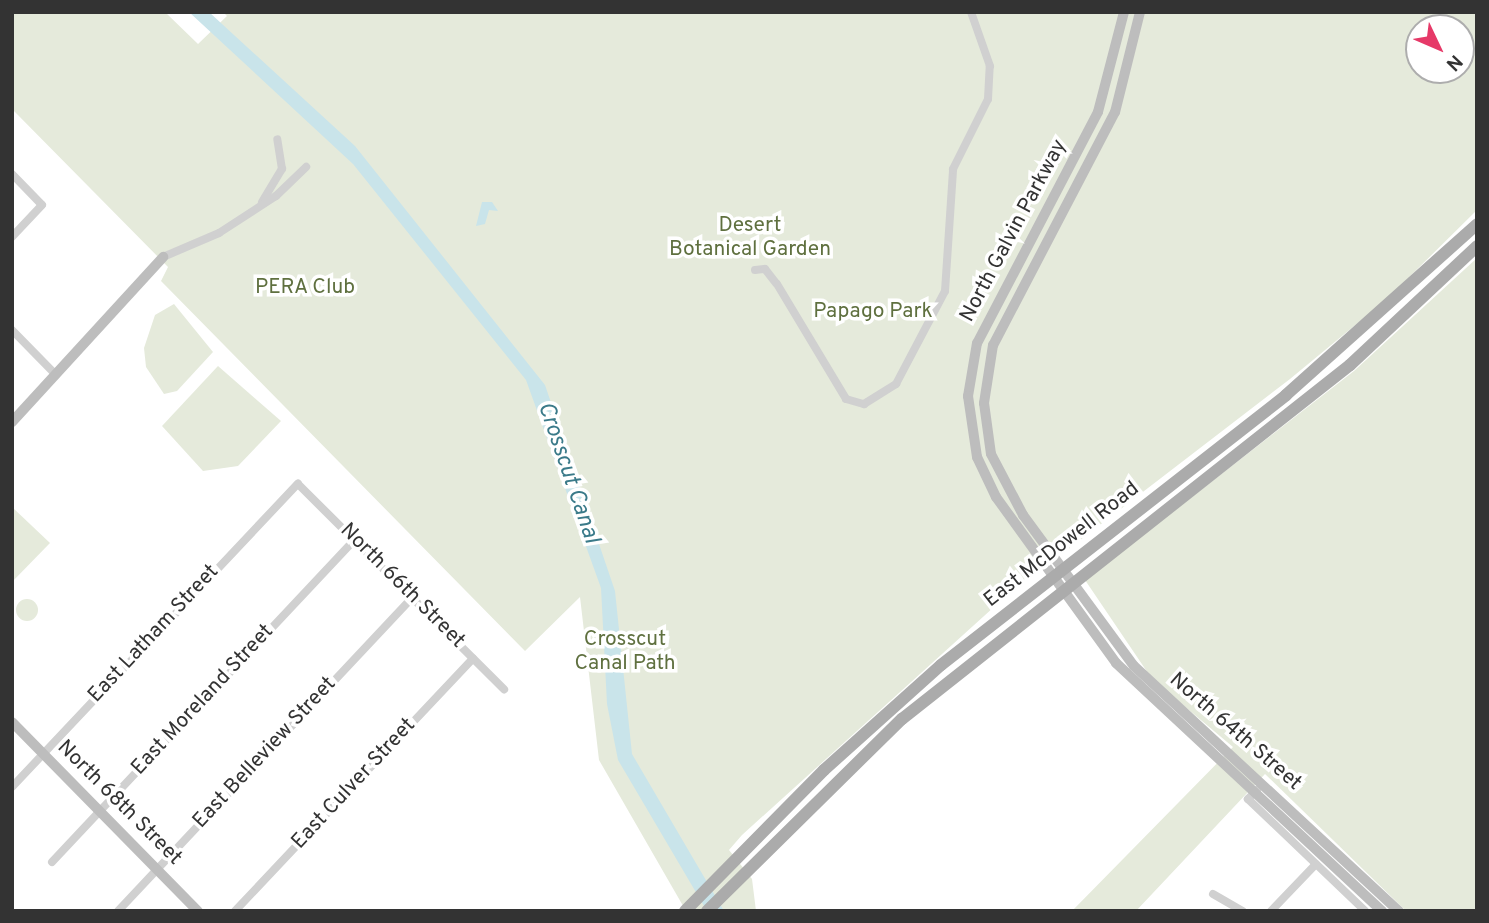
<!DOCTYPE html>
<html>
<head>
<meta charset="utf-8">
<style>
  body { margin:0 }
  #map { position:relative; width:1489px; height:923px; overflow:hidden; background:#fff; font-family:Overpass,sans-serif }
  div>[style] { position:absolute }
  .green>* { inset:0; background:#e5eadb }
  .round { border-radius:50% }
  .water>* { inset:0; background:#c9e4ea }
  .street>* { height:8px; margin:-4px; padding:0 4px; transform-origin:4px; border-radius:4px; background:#d0d0d0 }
  .secondary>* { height:10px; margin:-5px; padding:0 5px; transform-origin:5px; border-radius:5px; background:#bdbdbd }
  .primary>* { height:12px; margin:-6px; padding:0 6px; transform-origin:6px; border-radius:6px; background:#ababab }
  span { translate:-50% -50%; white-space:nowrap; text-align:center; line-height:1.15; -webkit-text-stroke:7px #fff; paint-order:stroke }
  .park-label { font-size:21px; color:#5f703f }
  .street-label { font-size:21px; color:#333 }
  .water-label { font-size:23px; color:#3a7a89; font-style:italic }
  .frame { position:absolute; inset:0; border:14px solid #333; pointer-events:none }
  .north { position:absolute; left:1405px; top:14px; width:70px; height:70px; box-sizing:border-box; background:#fff; border:2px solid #adadad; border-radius:50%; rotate:134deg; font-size:19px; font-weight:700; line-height:28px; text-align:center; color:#333 }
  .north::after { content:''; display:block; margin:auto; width:24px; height:32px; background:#e63968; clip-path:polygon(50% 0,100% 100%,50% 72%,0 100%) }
</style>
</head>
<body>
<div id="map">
  <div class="green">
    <i style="clip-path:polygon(evenodd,12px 12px,165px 12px,198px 44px,227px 16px,223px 12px,1477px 12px,1477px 210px,1388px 298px,1290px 379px,1066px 551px,1057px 550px,742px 835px,729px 850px,752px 879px,756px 911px,686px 911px,599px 760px,580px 597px,525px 651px,161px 281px,168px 267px,12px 109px,12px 12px,1419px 28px,1461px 28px,1461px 70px,1419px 70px,1419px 28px)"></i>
    <i style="clip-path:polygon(1477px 258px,1477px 911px,1406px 911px,1265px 774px,1136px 911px,1072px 911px,1233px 747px,1152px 679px,1085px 580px,1354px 371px)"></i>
    <i style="clip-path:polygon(174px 304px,213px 352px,177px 391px,164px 394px,146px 367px,144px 348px,155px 315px)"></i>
    <i style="clip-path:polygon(218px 366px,281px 421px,238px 466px,203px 471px,162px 426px)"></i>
    <i style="clip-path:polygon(12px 507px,50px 543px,12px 582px)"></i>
    <i class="round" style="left:16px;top:599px;width:22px;height:22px"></i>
  </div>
  <div class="water">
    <i style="clip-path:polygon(189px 12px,209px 12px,355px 146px,545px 385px,615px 591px,632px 754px,724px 911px,707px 911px,618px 760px,607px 704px,601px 588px,526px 380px,353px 164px)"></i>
    <i style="clip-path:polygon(482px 202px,492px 202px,498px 211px,489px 210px,485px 224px,476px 226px)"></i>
  </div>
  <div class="street">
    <i style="left:12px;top:174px;width:43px;rotate:45.9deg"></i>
    <i style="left:42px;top:205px;width:44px;rotate:133.2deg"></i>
    <i style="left:262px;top:202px;width:39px;rotate:-59deg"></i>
    <i style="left:282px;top:169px;width:30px;rotate:-99deg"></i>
    <i style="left:163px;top:257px;width:61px;rotate:-23.2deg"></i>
    <i style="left:219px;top:233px;width:68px;rotate:-33deg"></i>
    <i style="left:276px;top:196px;width:42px;rotate:-44deg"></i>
    <i style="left:755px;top:270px;width:10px;rotate:-6deg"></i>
    <i style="left:765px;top:269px;width:18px;rotate:52deg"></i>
    <i style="left:777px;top:284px;width:134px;rotate:59deg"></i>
    <i style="left:846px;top:399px;width:19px;rotate:16deg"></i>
    <i style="left:864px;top:404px;width:38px;rotate:-32deg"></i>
    <i style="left:896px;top:384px;width:105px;rotate:-62.2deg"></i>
    <i style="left:945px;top:291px;width:122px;rotate:-86.2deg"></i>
    <i style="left:953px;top:169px;width:78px;rotate:-63.4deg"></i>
    <i style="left:988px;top:99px;width:33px;rotate:-87deg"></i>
    <i style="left:990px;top:66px;width:57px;rotate:-109.4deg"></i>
    <i style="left:12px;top:330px;width:63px;rotate:45.6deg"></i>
    <i style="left:12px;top:787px;width:417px;rotate:-46.7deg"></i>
    <i style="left:298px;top:484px;width:291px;rotate:44.9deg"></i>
    <i style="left:1257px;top:790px;width:13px;rotate:135deg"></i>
    <i style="left:1248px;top:799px;width:162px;rotate:43.7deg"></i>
    <i style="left:52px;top:862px;width:443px;rotate:-46.8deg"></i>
    <i style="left:1213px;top:894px;width:34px;rotate:30deg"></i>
    <i style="left:118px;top:911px;width:431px;rotate:-46.8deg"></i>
    <i style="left:235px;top:911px;width:347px;rotate:-46.7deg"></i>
    <i style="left:1271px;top:911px;width:65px;rotate:-46.2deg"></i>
  </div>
  <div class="secondary">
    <i style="left:1124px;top:12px;width:103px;rotate:104.6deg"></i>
    <i style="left:1098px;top:112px;width:261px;rotate:117.6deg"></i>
    <i style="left:977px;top:343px;width:54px;rotate:99.6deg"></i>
    <i style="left:968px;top:396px;width:62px;rotate:81.6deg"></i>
    <i style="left:977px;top:457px;width:44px;rotate:64.6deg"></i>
    <i style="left:996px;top:497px;width:205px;rotate:54.1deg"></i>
    <i style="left:1116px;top:663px;width:364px;rotate:43deg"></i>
    <i style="left:1140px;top:12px;width:103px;rotate:104deg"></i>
    <i style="left:1115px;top:112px;width:263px;rotate:117.6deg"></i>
    <i style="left:993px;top:345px;width:59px;rotate:98.8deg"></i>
    <i style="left:984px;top:403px;width:51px;rotate:82.2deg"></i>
    <i style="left:991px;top:454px;width:69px;rotate:62.3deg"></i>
    <i style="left:1023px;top:515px;width:187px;rotate:53.7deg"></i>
    <i style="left:1134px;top:666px;width:361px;rotate:42.8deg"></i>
    <i style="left:12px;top:422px;width:224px;rotate:-47.5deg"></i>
    <i style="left:12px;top:722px;width:265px;rotate:45.5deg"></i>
  </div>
  <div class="primary">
    <i style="left:685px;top:911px;width:198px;rotate:-45.4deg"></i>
    <i style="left:824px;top:770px;width:157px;rotate:-41.9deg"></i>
    <i style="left:941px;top:665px;width:438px;rotate:-38deg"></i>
    <i style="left:1286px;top:395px;width:256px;rotate:-41.8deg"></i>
    <i style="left:707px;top:911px;width:274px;rotate:-44.6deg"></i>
    <i style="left:902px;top:719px;width:571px;rotate:-38.32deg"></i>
    <i style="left:1350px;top:365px;width:174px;rotate:-43.1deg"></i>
  </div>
  <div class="park-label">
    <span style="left:750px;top:238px">Desert<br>Botanical Garden</span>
    <span style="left:305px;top:288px">PERA Club</span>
    <span style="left:873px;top:312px">Papago Park</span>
    <span style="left:625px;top:652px">Crosscut<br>Canal Path</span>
  </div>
  <div class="street-label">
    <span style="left:1014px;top:231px;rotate:-62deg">North Galvin Parkway</span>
    <span style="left:1062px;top:545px;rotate:-38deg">East McDowell Road</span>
    <span style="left:402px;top:586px;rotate:45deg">North 66th Street</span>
    <span style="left:154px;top:634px;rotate:-47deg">East Latham Street</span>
    <span style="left:203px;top:700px;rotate:-47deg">East Moreland Street</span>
    <span style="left:1235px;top:732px;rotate:41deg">North 64th Street</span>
    <span style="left:265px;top:753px;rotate:-47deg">East Belleview Street</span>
    <span style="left:354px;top:784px;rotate:-47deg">East Culver Street</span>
    <span style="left:119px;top:803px;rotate:45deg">North 68th Street</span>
  </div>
  <div class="water-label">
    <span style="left:567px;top:473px;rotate:71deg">Crosscut Canal</span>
  </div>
  <div class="frame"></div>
  <div class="north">N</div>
</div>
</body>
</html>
